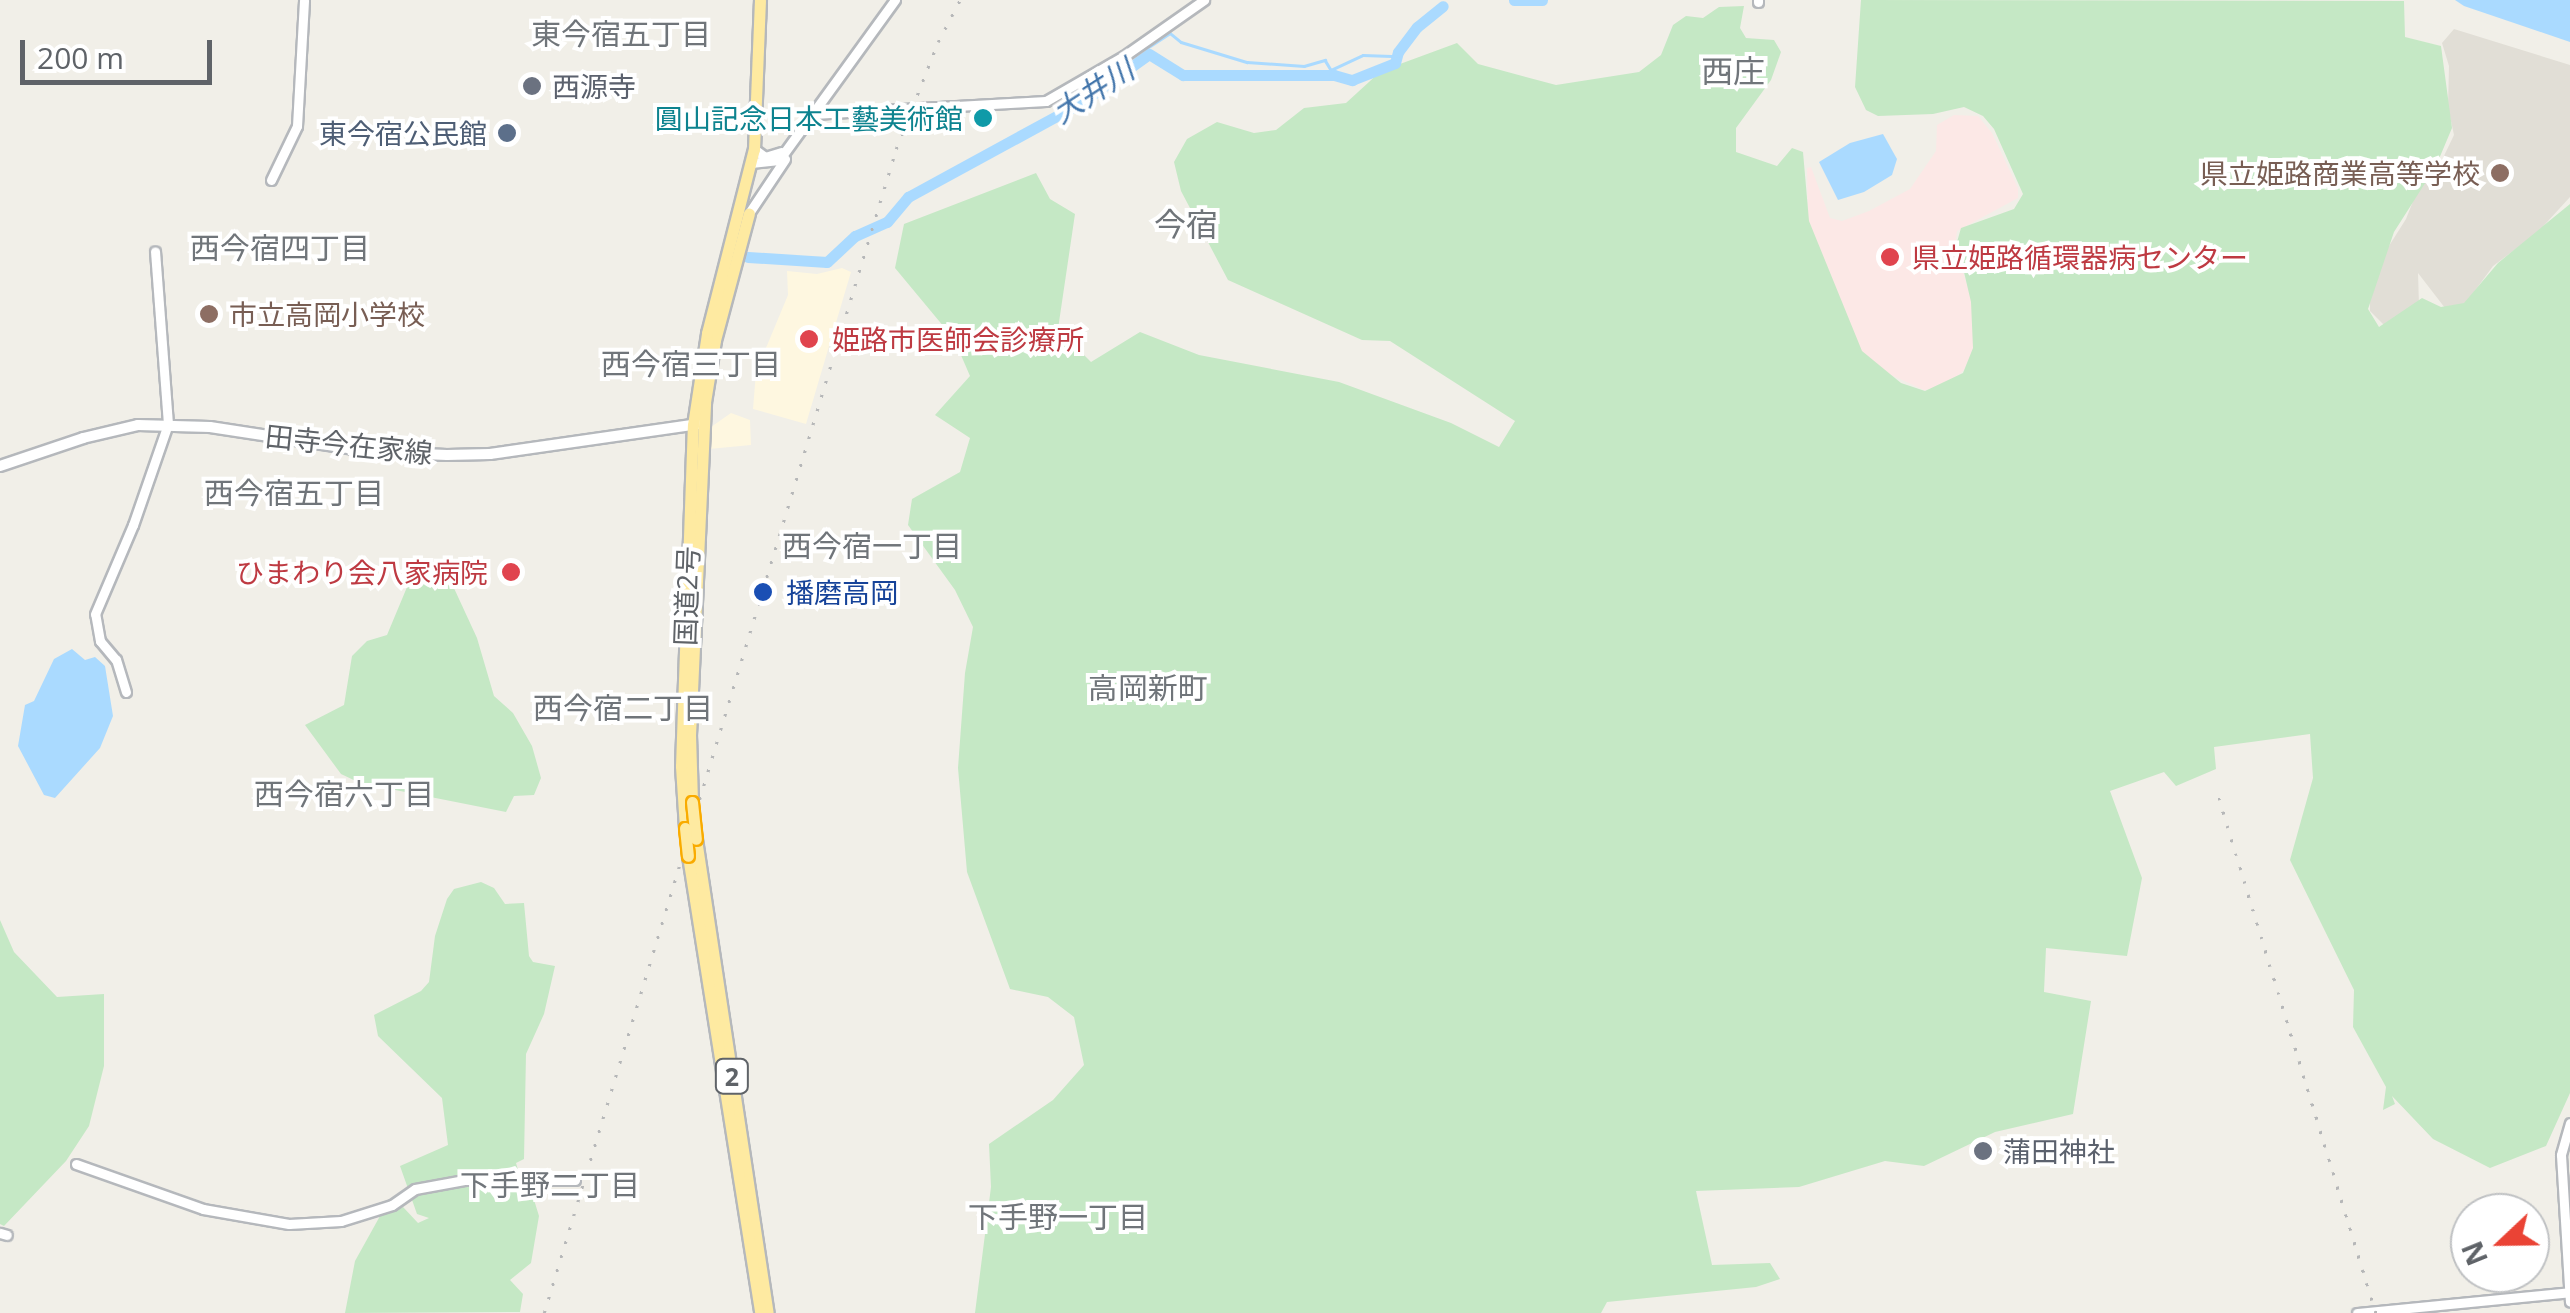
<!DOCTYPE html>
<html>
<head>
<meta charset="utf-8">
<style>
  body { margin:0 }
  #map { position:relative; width:2570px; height:1313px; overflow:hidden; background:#f1efe8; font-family:"Open Sans","Noto Sans JP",sans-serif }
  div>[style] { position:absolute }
  .commercial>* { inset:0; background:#fef7e0 }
  .education>* { inset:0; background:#e1ded6 }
  .medical>* { inset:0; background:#fce8e6 }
  .green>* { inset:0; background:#c5e8c5 }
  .water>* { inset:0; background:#aadaff }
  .stream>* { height:2.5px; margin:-1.25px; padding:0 1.25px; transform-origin:1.25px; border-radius:1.25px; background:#aadaff }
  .river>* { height:11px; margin:-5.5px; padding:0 5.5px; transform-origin:5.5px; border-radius:5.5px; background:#aadaff }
  .roads { filter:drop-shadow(2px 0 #b5b8bc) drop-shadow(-2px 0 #b5b8bc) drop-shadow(0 2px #b5b8bc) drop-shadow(0 -2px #b5b8bc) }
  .tertiary>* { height:9px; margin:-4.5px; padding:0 4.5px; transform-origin:4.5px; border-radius:4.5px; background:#fff }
  .secondary>* { height:10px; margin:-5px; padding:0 5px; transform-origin:5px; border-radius:5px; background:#fff }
  .trunk>* { height:11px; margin:-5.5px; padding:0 5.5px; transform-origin:5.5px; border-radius:5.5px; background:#feeaa1 }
  .rail>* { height:2.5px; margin-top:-1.25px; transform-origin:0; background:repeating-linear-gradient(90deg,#b6b7b8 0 2.5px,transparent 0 14.5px) }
  .bridges { filter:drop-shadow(2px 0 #f9ab00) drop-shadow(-2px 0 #f9ab00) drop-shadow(0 2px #f9ab00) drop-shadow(0 -2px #f9ab00) }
  .trunk-bridge>* { height:11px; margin:-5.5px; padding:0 5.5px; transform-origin:5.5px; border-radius:5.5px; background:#feeaa1 }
  .dots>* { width:28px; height:28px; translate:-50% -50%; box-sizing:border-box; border:5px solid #fff; border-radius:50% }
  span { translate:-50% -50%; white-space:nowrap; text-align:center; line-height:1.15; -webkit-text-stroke:8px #fff; paint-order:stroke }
  .shield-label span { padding:2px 8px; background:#fff; border:2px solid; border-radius:8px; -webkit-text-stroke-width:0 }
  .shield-label { font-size:25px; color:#5f6368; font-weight:700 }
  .worship-label { font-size:28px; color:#5b616d }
  .left { translate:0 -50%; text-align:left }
  .culture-label { font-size:28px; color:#0d838f }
  .right { translate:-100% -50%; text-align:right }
  .service-label { font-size:28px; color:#4e5e75 }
  .education-label { font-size:28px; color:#785e54 }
  .health-label { font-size:28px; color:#be3a42 }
  .street-label { font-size:28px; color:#5f6368 }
  .transit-label { font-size:28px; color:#164399 }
  .neighbourhood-label { font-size:30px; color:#70757a }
  .water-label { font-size:30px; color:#4174aa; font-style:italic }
  .quarter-label { font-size:32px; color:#70757a }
  .north { position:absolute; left:2450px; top:1193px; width:100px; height:100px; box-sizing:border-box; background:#fff; border:2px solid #bfc1c3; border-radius:50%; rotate:248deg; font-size:28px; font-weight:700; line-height:40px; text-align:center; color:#5f6368 }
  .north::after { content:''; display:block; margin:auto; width:35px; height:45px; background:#ea4335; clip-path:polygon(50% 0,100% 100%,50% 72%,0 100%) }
  .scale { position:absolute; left:20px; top:40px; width:192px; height:45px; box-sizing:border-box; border:5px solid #5f6368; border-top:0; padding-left:12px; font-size:30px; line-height:35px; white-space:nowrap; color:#5f6368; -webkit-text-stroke:8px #fff; paint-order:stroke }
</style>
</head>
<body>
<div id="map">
  <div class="commercial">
    <i style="clip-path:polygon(842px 268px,851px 272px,806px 424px,753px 409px,756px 372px,788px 295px,787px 271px,817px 274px)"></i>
    <i style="clip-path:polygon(731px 413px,750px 420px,751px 445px,709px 449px,711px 427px)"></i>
  </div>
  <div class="education">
    <i style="clip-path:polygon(2454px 29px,2570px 65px,2570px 197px,2537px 233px,2493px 266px,2463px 307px,2445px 308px,2418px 273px,2419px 305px,2385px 326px,2370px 311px,2370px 301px,2382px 257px,2406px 219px,2419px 186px,2442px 160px,2454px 135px,2448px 107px,2449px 66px,2442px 43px)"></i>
  </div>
  <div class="medical">
    <i style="clip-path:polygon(1954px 115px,1978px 116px,1992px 133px,2018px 188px,2018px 198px,1957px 231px,1955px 245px,1974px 309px,1973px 350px,1964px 370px,1947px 385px,1924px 390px,1880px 370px,1861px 351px,1808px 221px,1807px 168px,1811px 167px,1830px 218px,1842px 221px,1869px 211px,1910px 189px,1936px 151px,1937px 125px)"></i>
  </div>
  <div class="green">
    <i style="clip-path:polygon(1861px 0,2404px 1px,2405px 37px,2441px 46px,2452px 128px,2436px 166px,2394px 232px,2368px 309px,2379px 327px,2422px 298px,2441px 307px,2464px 303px,2498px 263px,2570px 204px,2570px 1093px,2546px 1146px,2490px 1168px,2433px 1139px,2392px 1096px,2395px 1104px,2383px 1110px,2386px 1087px,2353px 1027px,2354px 990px,2290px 860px,2313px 778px,2310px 734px,2214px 747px,2216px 769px,2176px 786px,2164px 772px,2110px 791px,2142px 878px,2127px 956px,2046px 948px,2044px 992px,2091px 1001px,2073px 1114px,1995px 1132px,1924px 1166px,1885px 1161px,1799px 1187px,1696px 1191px,1712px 1265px,1770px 1263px,1780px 1279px,1756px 1287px,1607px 1302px,1601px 1313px,975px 1313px,991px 1187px,989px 1144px,1053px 1100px,1084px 1065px,1074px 1017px,1048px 997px,1010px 989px,967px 872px,958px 768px,965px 673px,973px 627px,955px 590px,908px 525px,912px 499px,960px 472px,970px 438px,935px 415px,970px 376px,954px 339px,895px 268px,904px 224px,1036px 173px,1050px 199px,1075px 214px,1058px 329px,1091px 362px,1140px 332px,1199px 355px,1339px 382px,1451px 423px,1499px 447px,1515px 421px,1390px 341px,1362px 340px,1228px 280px,1181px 191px,1174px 162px,1187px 139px,1217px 122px,1254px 133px,1276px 130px,1304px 108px,1346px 103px,1381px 71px,1457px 43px,1478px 64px,1556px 85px,1639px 72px,1661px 55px,1673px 25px,1686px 16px,1703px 18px,1719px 7px,1744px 6px,1740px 28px,1746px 38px,1774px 40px,1781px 52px,1771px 80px,1736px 128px,1736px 152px,1777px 166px,1792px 148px,1803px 152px,1809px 221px,1862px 351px,1901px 383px,1925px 391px,1963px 373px,1973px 348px,1971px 302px,1957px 242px,1961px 228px,2014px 209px,2023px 194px,1994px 129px,1983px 116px,1964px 107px,1933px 114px,1878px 116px,1866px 110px,1855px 87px)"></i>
    <i style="clip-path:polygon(410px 580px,453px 586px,477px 638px,494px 696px,513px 713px,532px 746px,541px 778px,534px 795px,514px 796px,506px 812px,360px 783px,341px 774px,305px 725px,344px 705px,352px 656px,367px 641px,387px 635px)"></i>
    <i style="clip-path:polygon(481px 882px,494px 888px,505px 904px,524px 903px,529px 956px,533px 962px,555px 966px,544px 1014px,526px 1054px,524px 1159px,516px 1163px,524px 1191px,531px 1190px,539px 1216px,531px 1263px,510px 1280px,523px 1294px,520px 1312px,345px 1313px,355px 1261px,380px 1216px,403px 1207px,418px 1223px,429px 1218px,417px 1214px,400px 1166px,448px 1145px,442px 1098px,378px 1036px,374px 1015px,421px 991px,429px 982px,435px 936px,447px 899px,454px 889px)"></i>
    <i style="clip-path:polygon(0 920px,14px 952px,57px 997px,104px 994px,104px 1066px,89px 1126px,66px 1161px,4px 1226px,0 1224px)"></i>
  </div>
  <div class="water">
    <i style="clip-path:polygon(2455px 0,2570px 0,2570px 42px,2464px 6px)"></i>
    <i style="clip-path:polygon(1883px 134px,1897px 159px,1892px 175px,1864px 192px,1838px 200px,1819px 162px,1850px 143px)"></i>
    <i style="clip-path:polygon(72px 649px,85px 660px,95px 657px,105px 666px,113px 716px,100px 748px,55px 798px,44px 795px,18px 746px,25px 705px,34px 701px,54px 659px)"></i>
  </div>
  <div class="stream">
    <i style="left:1147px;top:48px;width:27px;rotate:-33deg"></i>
    <i style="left:1170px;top:33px;width:14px;rotate:39deg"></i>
    <i style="left:1181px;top:42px;width:69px;rotate:16.9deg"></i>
    <i style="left:1247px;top:62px;width:57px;rotate:4deg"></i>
    <i style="left:1304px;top:66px;width:22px;rotate:-16deg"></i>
    <i style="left:1325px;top:60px;width:12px;rotate:59deg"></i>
    <i style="left:1331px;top:70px;width:35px;rotate:-25deg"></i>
    <i style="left:1363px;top:55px;width:35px;rotate:2deg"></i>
  </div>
  <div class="river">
    <i style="left:1514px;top:0;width:28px"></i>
    <i style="left:748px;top:257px;width:79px;rotate:3.6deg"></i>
    <i style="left:827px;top:262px;width:38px;rotate:-43deg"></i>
    <i style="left:855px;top:236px;width:35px;rotate:-24deg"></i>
    <i style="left:887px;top:222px;width:33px;rotate:-50deg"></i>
    <i style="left:908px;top:197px;width:198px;rotate:-28.6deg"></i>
    <i style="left:1082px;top:102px;width:82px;rotate:-35.6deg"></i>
    <i style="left:1149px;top:54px;width:40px;rotate:32deg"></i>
    <i style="left:1183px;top:75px;width:151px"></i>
    <i style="left:1334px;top:75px;width:19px;rotate:16deg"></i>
    <i style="left:1352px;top:80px;width:46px;rotate:-21.6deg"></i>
    <i style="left:1395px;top:63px;width:11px;rotate:-75deg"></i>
    <i style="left:1398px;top:52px;width:31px;rotate:-53deg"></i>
    <i style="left:1417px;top:27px;width:33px;rotate:-39deg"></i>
  </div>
  <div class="roads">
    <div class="tertiary">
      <i style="left:1758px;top:0;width:2px;rotate:90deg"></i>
      <i style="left:813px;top:114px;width:233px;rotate:-3.2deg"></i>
      <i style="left:1046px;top:101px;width:90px;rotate:-30deg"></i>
      <i style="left:1124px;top:56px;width:98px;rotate:-35deg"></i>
      <i style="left:754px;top:149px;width:14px;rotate:36deg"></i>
      <i style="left:765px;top:157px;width:17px;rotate:-17deg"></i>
      <i style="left:751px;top:163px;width:28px;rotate:-6deg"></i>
      <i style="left:779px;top:160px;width:198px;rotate:-54.1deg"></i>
      <i style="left:271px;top:180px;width:60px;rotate:-64.3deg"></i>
      <i style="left:297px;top:126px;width:126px;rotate:-86.8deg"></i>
      <i style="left:749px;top:213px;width:65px;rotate:-56.3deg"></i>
      <i style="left:126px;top:692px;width:34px;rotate:-107deg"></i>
      <i style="left:116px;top:660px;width:25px;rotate:-130deg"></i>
      <i style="left:100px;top:641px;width:27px;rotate:-100deg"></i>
      <i style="left:95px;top:614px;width:97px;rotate:-66.9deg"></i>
      <i style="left:133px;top:525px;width:107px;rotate:-70.9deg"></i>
      <i style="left:168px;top:424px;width:173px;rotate:-94.3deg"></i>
      <i style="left:2570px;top:1123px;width:33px;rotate:106deg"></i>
      <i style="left:2561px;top:1155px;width:147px;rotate:86.5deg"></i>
      <i style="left:76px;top:1164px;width:135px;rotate:19.5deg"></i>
      <i style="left:203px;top:1209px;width:87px;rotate:9.9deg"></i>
      <i style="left:289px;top:1224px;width:52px;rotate:-3.3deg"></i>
      <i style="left:341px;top:1221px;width:53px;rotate:-17.4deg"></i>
      <i style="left:392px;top:1205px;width:28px;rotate:-35deg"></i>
      <i style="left:415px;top:1189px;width:50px;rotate:-10.4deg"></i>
      <i style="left:464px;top:1180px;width:111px"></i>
      <i style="left:0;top:1233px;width:7px;rotate:16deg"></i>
      <i style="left:2357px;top:1313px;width:214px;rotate:-5.6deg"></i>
    </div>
    <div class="secondary">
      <i style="left:0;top:466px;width:88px;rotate:-18.6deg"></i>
      <i style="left:83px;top:438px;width:57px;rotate:-13.3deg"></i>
      <i style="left:138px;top:425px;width:72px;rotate:1.6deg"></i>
      <i style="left:210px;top:427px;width:166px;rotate:8.7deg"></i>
      <i style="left:374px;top:452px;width:73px;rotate:2.4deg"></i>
      <i style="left:447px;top:455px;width:43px;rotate:-1.3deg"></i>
      <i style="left:490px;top:454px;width:209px;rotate:-8.2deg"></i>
    </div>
    <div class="trunk">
      <i style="left:692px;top:802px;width:67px;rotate:-91.7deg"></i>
      <i style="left:690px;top:735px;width:333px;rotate:-87.4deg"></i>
      <i style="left:705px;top:402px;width:63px;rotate:-80.8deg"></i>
      <i style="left:715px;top:340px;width:131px;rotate:-75deg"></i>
      <i style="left:685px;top:828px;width:62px;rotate:-93.7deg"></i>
      <i style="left:681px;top:766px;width:341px;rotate:-88deg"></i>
      <i style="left:693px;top:425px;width:93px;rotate:-81.3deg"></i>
      <i style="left:707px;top:333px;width:190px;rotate:-75.7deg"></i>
      <i style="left:754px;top:149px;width:149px;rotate:-87.7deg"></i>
      <i style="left:696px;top:839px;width:479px;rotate:81.4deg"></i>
      <i style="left:688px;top:856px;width:463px;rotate:81deg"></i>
    </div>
  </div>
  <div class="rail">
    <i style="left:2219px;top:798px;width:538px;rotate:73.05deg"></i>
    <i style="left:544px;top:1313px;width:1216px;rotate:-73.17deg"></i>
    <i style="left:896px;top:149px;width:115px;rotate:-68.6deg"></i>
    <i style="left:938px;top:42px;width:47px;rotate:-62.4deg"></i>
  </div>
  <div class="bridges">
    <div class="trunk-bridge">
      <i style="left:692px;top:802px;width:37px;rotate:84deg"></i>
      <i style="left:685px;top:828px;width:28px;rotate:84deg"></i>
    </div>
  </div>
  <div class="dots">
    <i style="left:532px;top:86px;background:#6b7280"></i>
    <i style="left:983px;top:118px;background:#0f9aa8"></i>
    <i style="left:507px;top:133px;background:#5c6f8a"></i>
    <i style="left:2500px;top:173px;background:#8d6e63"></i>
    <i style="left:1890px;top:257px;background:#e0444e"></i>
    <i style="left:209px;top:314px;background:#8d6e63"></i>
    <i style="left:809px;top:339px;background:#e0444e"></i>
    <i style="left:511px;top:572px;background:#e0444e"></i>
    <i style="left:763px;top:592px;background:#1a4fb4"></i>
    <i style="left:1983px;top:1151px;background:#6b7280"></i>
  </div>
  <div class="shield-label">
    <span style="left:732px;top:1076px">2</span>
  </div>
  <div class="worship-label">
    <span class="left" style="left:552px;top:86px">西源寺</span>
    <span class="left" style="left:2003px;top:1151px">蒲田神社</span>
  </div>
  <div class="culture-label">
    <span class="right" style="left:963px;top:118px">圓山記念日本工藝美術館</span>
  </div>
  <div class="service-label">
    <span class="right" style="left:487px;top:133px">東今宿公民館</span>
  </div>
  <div class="education-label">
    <span class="right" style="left:2480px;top:173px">県立姫路商業高等学校</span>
    <span class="left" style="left:229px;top:314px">市立高岡小学校</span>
  </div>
  <div class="health-label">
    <span class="left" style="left:1912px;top:257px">県立姫路循環器病センター</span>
    <span class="left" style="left:832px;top:339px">姫路市医師会診療所</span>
    <span class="right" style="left:488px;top:572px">ひまわり会八家病院</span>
  </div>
  <div class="street-label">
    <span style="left:349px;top:444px;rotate:6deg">田寺今在家線</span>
    <span style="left:686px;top:596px;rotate:-88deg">国道2号</span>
  </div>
  <div class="transit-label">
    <span class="left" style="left:786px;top:592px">播磨高岡</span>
  </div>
  <div class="neighbourhood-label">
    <span style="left:621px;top:34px">東今宿五丁目</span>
    <span style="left:280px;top:248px">西今宿四丁目</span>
    <span style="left:691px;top:364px">西今宿三丁目</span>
    <span style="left:294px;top:493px">西今宿五丁目</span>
    <span style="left:872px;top:546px">西今宿一丁目</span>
    <span style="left:1148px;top:688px">高岡新町</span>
    <span style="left:623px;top:708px">西今宿二丁目</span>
    <span style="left:344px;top:794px">西今宿六丁目</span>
    <span style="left:550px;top:1185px">下手野二丁目</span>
    <span style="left:1058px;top:1217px">下手野一丁目</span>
  </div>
  <div class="water-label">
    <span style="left:1093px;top:91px;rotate:-33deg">大井川</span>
  </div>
  <div class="quarter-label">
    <span style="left:1733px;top:71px">西庄</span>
    <span style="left:1186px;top:224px">今宿</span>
  </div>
  <div class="north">N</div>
  <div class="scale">200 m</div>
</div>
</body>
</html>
